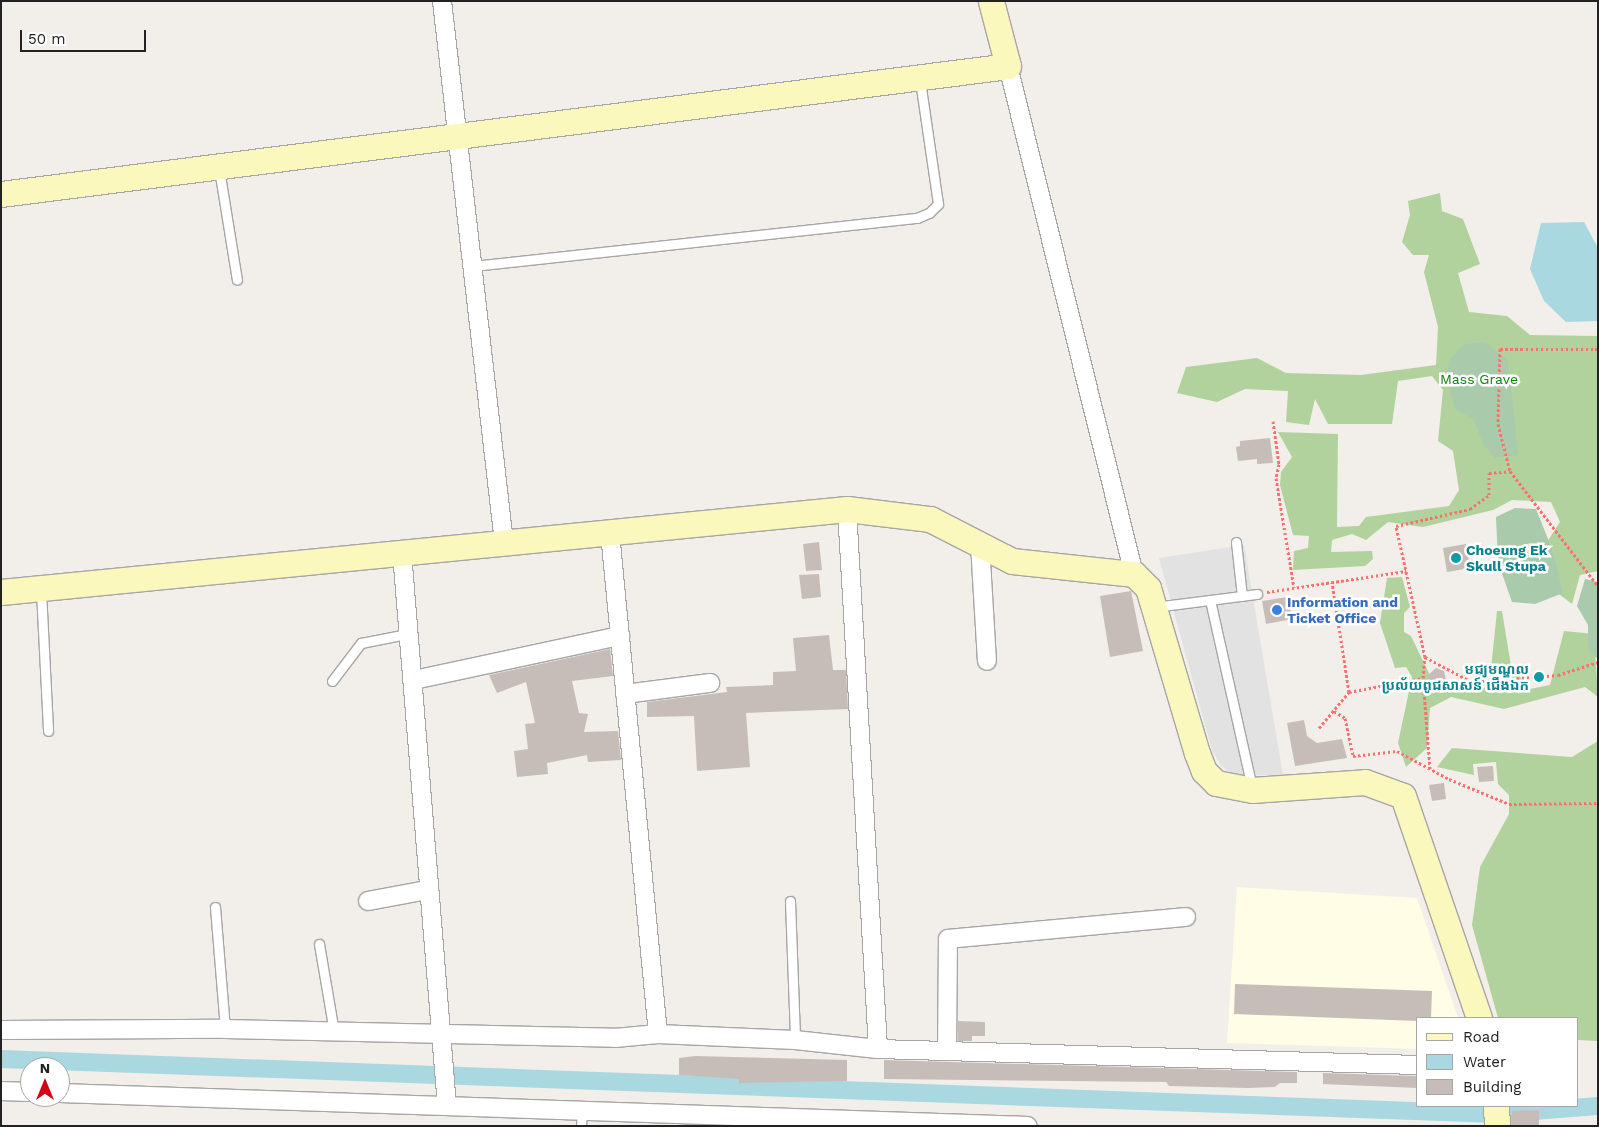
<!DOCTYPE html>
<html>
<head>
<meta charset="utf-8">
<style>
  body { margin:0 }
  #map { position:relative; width:1599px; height:1127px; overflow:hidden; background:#f2eee9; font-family:"Work Sans","Noto Sans Khmer",sans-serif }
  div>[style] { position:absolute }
  .education>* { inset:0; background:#fffde5 }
  .forest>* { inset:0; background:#b1d29d }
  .cemetery>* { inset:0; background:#a9cbab }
  .parking>* { inset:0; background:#e2e2e2 }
  .water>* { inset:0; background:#a9d8e0 }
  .canal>* { height:18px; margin:-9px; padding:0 9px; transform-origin:9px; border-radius:9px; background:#a9d8e0 }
  .building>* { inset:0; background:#c7bdb8 }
  .path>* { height:3px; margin-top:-1.5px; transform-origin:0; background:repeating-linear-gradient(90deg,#fc7170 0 2.5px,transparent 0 5px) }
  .roads { filter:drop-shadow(1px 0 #a6a6a6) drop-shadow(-1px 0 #a6a6a6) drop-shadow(0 1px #a6a6a6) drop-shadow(0 -1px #a6a6a6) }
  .lane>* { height:9px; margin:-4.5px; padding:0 4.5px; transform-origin:4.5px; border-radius:4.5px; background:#fff }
  .street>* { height:18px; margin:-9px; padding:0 9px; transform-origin:9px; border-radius:9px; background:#fff }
  .secondary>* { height:25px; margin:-12.5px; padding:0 12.5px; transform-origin:12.5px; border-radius:12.5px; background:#fbf8be }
  .dots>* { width:14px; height:14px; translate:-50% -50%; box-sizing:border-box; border:2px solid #fff; border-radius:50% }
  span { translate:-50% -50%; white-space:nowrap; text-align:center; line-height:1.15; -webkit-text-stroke:5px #fff; paint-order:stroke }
  .park-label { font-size:14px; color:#0b860a }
  .culture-label { font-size:14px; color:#0d838f; font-weight:700 }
  .left { translate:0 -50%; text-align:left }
  .right { translate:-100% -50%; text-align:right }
  .shop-label { font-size:14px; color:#366cbe; font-weight:700 }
  .frame { position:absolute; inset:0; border:2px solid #222; pointer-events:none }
  .legend { position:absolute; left:1416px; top:1017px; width:162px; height:90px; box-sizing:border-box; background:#fff; border:1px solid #a7a7a7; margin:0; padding:6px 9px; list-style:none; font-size:15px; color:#222 }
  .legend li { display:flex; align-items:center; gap:10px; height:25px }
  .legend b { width:25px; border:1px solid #a7a7a7 }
  .north { position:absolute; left:20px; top:1057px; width:50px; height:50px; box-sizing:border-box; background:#fff; border:1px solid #a7a7a7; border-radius:50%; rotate:0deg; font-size:14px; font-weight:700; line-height:20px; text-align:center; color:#222 }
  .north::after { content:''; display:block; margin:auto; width:18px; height:22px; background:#d40013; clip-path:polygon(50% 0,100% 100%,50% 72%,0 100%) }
  .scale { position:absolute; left:20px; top:30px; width:126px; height:22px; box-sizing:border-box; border:2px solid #222; border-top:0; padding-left:6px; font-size:15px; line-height:18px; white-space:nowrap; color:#222; -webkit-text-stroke:4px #fff; paint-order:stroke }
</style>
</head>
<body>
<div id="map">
  <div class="education">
    <i style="clip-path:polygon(1237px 887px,1417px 898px,1458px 1018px,1418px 1018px,1418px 1049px,1227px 1043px)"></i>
  </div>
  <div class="forest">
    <i style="clip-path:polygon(1440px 193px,1442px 211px,1463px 219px,1480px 264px,1458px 273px,1469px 312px,1507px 316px,1530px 335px,1598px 336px,1598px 571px,1580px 575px,1572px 604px,1547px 585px,1545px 545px,1560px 522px,1551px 502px,1512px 500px,1493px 510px,1423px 527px,1388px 522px,1366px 540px,1352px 534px,1332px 540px,1331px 552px,1372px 551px,1373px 559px,1365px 566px,1293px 570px,1294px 551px,1308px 548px,1309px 536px,1293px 535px,1280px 485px,1281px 472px,1292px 457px,1278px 432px,1338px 434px,1337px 527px,1359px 526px,1366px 517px,1449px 506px,1459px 490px,1453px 451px,1438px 441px,1443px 390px,1432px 376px,1398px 381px,1392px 424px,1328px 424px,1315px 399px,1309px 425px,1286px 422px,1288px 391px,1245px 389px,1217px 402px,1177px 393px,1186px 367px,1257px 358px,1286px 373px,1361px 375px,1436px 365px,1438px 327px,1424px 272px,1429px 255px,1413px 255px,1402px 242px,1410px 215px,1408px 201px)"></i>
    <i style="clip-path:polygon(1402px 577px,1410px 607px,1404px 613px,1404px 632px,1411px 636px,1437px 690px,1462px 686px,1489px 688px,1497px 611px,1502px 611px,1511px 666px,1530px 689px,1550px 685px,1564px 631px,1594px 634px,1598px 697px,1585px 687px,1504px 709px,1451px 697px,1430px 708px,1427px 748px,1406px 767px,1398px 743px,1412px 677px,1406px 667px,1395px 668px,1380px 623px,1387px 578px)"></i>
    <i style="clip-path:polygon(1598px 741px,1598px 1041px,1578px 1040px,1578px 1018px,1498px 1018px,1472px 925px,1480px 867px,1509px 814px,1509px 795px,1498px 784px,1496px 762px,1473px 764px,1474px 775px,1437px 767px,1452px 748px,1572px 757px)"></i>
  </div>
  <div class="cemetery">
    <i style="clip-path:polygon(1485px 342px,1508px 360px,1518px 455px,1495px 458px,1483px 444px,1474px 420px,1455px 409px,1446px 377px,1449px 360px,1464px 344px)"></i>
    <i style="clip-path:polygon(1515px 508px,1536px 509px,1552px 549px,1563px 593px,1535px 604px,1512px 602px,1498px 562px,1496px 517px)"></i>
    <i style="clip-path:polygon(1585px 579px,1598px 582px,1598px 659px,1588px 650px,1588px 625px,1577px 606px)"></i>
  </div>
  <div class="parking">
    <i style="clip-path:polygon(1244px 545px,1283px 775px,1232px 775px,1220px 764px,1212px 750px,1159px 558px)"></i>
  </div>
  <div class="water">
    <i style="clip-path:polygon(1584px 222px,1598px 248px,1598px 321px,1566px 322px,1544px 301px,1530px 269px,1541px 223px)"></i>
  </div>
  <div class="canal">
    <i style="left:1px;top:1059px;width:1496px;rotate:2.11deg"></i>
    <i style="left:1496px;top:1114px;width:102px;rotate:-4.5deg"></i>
  </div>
  <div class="building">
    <i style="clip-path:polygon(1270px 438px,1273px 463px,1257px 464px,1257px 459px,1238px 461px,1236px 447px,1240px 446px,1240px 441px)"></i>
    <i style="clip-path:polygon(819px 542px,822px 570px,806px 571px,803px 544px)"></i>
    <i style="clip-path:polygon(1466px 544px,1470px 568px,1447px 572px,1443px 548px)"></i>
    <i style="clip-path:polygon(819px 574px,821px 597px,802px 599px,799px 575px)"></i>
    <i style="clip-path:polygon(1131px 591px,1143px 651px,1110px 657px,1100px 596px)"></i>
    <i style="clip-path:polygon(1288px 597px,1292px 619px,1266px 624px,1262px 601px)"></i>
    <i style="clip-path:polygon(829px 635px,833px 670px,846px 670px,848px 709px,746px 713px,750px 767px,697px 771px,694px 716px,647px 717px,647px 702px,727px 692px,726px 687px,773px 685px,773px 672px,796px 671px,793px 638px)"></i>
    <i style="clip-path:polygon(610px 649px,613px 676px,572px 681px,579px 713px,588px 714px,584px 732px,618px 731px,621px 760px,588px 762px,587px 755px,547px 763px,548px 774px,517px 777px,514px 751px,528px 749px,525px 724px,535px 723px,526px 682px,497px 693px,489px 675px)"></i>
    <i style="clip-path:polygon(1436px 668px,1444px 671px,1446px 680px,1439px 687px,1430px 685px,1428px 675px)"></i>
    <i style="clip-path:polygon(1304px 720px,1307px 736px,1317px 743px,1342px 739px,1347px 758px,1295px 766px,1287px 723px)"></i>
    <i style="clip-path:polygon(1493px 766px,1494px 781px,1479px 782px,1477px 767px)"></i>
    <i style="clip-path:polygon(1444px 783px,1446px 799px,1432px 801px,1429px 785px)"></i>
    <i style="clip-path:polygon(1235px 984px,1432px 991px,1431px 1018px,1418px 1018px,1418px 1021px,1234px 1014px)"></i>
    <i style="clip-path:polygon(958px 1021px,985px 1022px,985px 1036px,972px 1036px,972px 1041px,958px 1041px)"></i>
    <i style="clip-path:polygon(695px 1056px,847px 1060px,847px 1081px,739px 1083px,739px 1079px,679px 1075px,679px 1058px)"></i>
    <i style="clip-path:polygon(884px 1060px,1297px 1072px,1297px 1083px,1280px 1083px,1275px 1087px,1248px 1088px,1169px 1086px,1166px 1082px,884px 1079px)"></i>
    <i style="clip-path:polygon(1323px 1073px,1418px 1076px,1418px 1088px,1323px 1084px)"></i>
    <i style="clip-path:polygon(1539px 1110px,1539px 1126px,1511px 1126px,1512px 1111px)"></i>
  </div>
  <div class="path">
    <i style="left:1598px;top:349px;width:98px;rotate:180deg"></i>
    <i style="left:1500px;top:349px;width:75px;rotate:91.5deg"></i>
    <i style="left:1498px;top:424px;width:49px;rotate:75.7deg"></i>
    <i style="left:1510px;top:471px;width:145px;rotate:52.6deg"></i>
    <i style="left:1273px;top:421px;width:43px;rotate:82.1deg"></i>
    <i style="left:1279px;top:464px;width:14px;rotate:102deg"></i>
    <i style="left:1276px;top:478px;width:111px;rotate:80.7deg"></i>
    <i style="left:1267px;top:592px;width:141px;rotate:-8.6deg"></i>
    <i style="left:1425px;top:657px;width:53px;rotate:28deg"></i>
    <i style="left:1472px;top:682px;width:86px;rotate:-4.7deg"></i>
    <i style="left:1558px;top:675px;width:42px;rotate:-18deg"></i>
    <i style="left:1349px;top:692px;width:75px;rotate:-10.7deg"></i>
    <i style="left:1334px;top:711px;width:13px;rotate:32deg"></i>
    <i style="left:1345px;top:718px;width:39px;rotate:78deg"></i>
    <i style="left:1353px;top:756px;width:44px;rotate:-6.5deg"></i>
    <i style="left:1397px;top:751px;width:59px;rotate:28.3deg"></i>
    <i style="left:1449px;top:779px;width:65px;rotate:22.6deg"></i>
    <i style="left:1509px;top:804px;width:89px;rotate:-0.6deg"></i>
    <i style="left:1319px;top:728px;width:47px;rotate:-50.2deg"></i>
    <i style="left:1349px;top:692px;width:111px;rotate:-98.8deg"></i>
    <i style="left:1430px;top:769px;width:91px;rotate:-94.4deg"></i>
    <i style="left:1423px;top:678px;width:21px;rotate:-85deg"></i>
    <i style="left:1425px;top:657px;width:134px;rotate:-102.5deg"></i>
    <i style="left:1396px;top:526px;width:76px;rotate:-12.9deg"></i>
    <i style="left:1470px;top:509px;width:24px;rotate:-36deg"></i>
    <i style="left:1489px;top:495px;width:22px;rotate:-90deg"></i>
    <i style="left:1489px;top:473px;width:21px;rotate:-5deg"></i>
  </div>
  <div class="roads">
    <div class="lane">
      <i style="left:219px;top:169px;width:112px;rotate:80.8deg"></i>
      <i style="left:473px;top:266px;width:447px;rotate:-6.2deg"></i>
      <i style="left:917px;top:218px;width:13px;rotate:-23deg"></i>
      <i style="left:929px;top:213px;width:13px;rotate:-45deg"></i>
      <i style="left:938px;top:204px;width:125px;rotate:-98.3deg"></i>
      <i style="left:1236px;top:542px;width:54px;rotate:83.7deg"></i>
      <i style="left:41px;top:591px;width:140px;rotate:87.1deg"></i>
      <i style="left:1210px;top:600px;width:193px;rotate:77.4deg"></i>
      <i style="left:1155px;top:607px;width:103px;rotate:-7.3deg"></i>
      <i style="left:332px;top:681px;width:48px;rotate:-52.7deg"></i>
      <i style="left:361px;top:643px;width:47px;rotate:-11.1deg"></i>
      <i style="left:790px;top:901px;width:139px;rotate:87.9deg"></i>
      <i style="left:215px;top:907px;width:122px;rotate:85.3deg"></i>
      <i style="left:319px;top:944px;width:89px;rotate:80.3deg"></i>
      <i style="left:581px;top:1126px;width:15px;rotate:-86deg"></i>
    </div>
    <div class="street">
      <i style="left:442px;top:1px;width:546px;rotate:83.47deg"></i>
      <i style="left:1008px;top:66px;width:523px;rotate:76.07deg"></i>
      <i style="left:847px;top:509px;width:541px;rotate:86.71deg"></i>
      <i style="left:610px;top:533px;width:503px;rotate:84.53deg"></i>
      <i style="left:980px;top:544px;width:117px;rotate:86.6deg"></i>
      <i style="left:402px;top:553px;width:555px;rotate:85.35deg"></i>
      <i style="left:414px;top:680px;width:211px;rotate:-12.1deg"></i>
      <i style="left:625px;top:694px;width:86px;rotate:-7.4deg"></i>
      <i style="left:368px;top:901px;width:60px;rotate:-10.6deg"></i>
      <i style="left:1px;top:1030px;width:224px;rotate:-0.3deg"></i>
      <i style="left:225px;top:1029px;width:390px;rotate:1.3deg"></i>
      <i style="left:615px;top:1038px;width:43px;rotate:-5.3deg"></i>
      <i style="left:658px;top:1034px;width:137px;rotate:2.5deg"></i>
      <i style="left:795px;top:1040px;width:83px;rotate:6.2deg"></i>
      <i style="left:878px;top:1049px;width:540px;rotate:1.7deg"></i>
      <i style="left:947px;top:1051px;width:112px;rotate:-89.5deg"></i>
      <i style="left:948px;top:939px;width:239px;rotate:-5.3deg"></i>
      <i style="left:1px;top:1091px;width:29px;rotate:2deg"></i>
      <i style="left:60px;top:1093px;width:968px;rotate:1.95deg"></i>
    </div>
    <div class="secondary">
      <i style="left:1px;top:194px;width:1015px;rotate:-7.24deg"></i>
      <i style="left:1008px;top:66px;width:67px;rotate:-104.7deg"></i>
      <i style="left:1px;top:592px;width:850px;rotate:-5.6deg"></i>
      <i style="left:847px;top:509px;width:84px;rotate:6.9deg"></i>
      <i style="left:930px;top:519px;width:92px;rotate:27.1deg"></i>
      <i style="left:1012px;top:561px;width:123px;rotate:6.1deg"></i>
      <i style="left:1134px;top:574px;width:20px;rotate:45deg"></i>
      <i style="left:1148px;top:588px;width:172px;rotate:73.5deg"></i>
      <i style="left:1197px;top:753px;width:19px;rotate:69deg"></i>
      <i style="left:1204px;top:771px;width:17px;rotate:45deg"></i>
      <i style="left:1216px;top:783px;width:37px;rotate:11deg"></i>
      <i style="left:1252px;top:790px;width:113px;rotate:-4deg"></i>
      <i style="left:1365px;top:782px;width:40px;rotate:20.2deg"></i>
      <i style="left:1403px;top:796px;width:235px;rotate:71.1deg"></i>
      <i style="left:1496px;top:1106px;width:20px;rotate:87deg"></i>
    </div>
  </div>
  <div class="dots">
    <i style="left:1456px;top:558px;background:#0f9aa8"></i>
    <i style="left:1277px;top:610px;background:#3f7fe0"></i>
    <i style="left:1539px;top:677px;background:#0f9aa8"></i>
  </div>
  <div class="park-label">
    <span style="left:1479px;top:379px">Mass Grave</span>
  </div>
  <div class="culture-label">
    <span class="left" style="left:1466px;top:558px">Choeung Ek<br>Skull Stupa</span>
    <span class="right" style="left:1529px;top:677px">មជ្ឈមណ្ឌល<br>ប្រល័យពូជសាសន៍ ជើងឯក</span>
  </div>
  <div class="shop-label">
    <span class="left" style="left:1287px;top:610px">Information and<br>Ticket Office</span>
  </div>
  <div class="frame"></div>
  <ul class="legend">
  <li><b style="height:6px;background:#fbf8be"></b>Road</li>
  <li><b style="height:14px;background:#a9d8e0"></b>Water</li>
  <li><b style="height:14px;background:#c7bdb8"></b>Building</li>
  </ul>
  <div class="north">N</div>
  <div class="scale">50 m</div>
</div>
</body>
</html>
